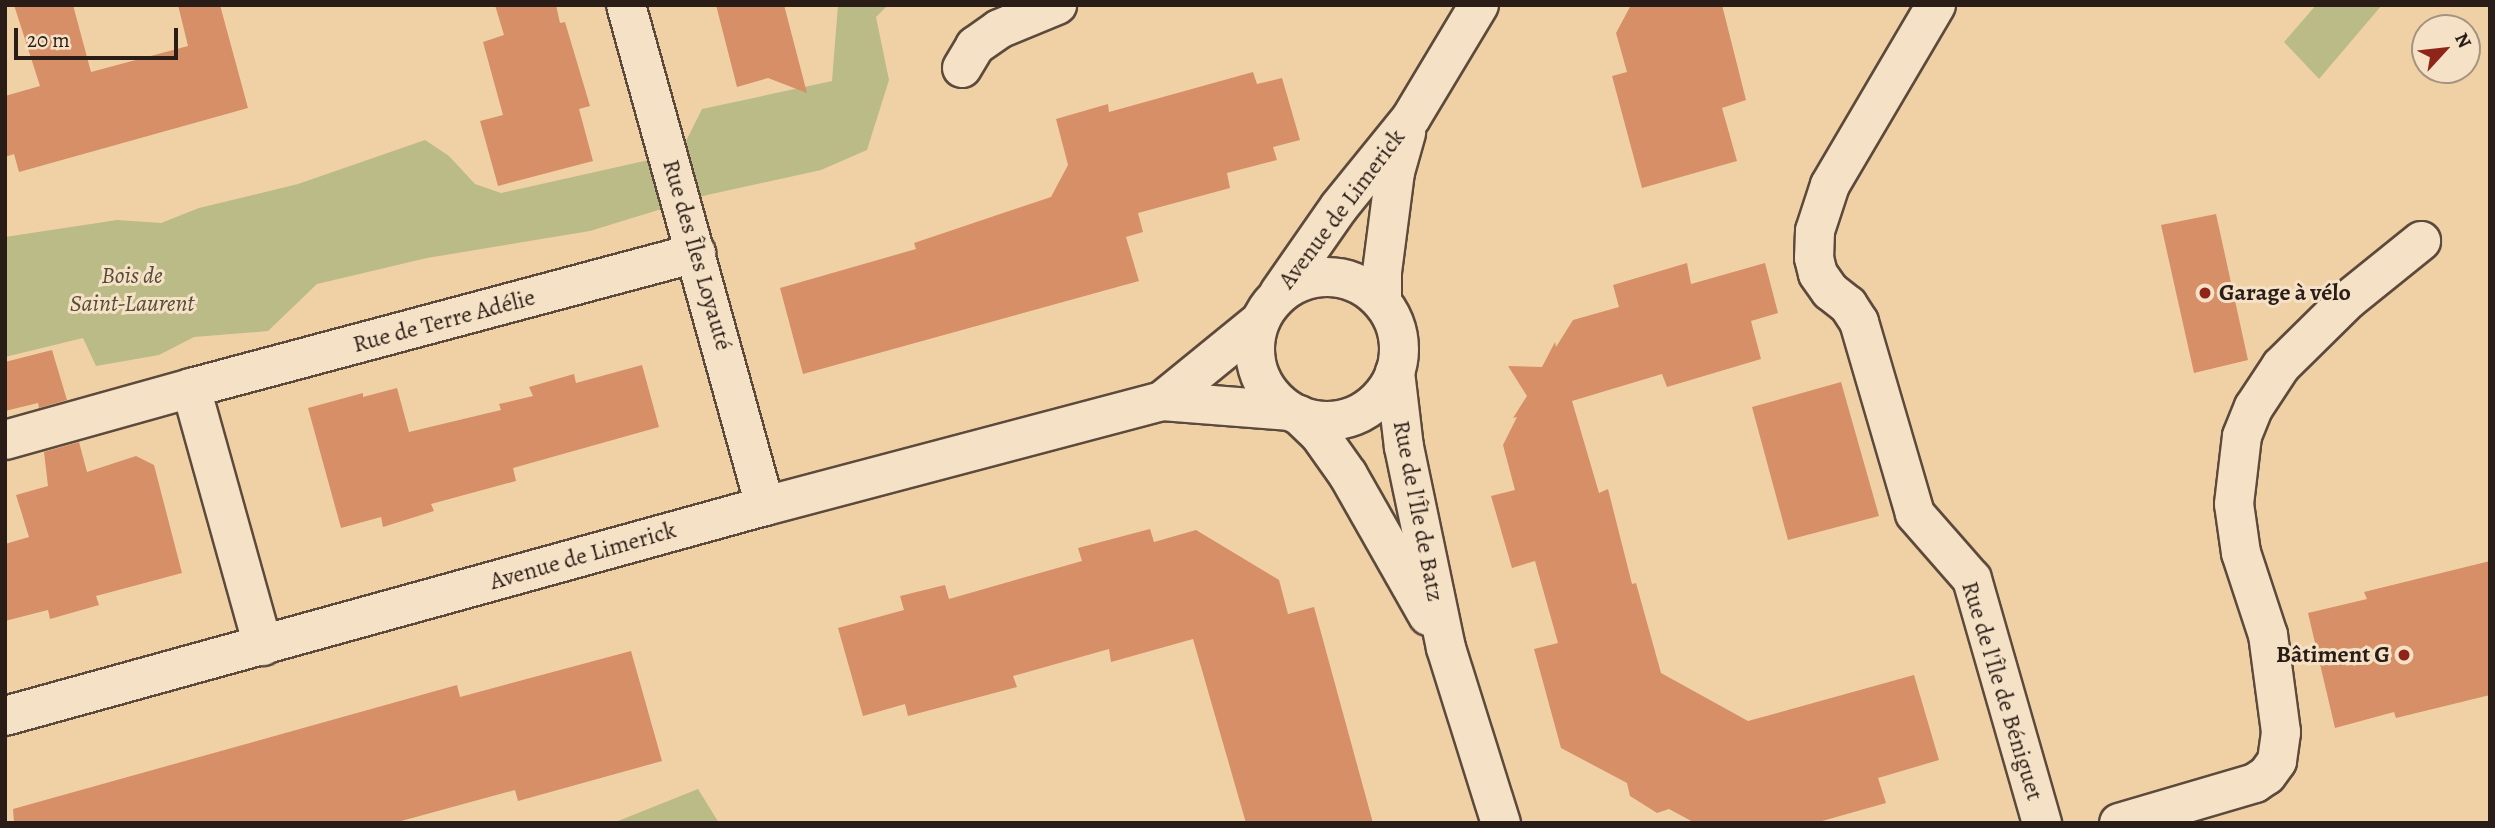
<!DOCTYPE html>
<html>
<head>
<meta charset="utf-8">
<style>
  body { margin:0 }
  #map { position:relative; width:2495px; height:828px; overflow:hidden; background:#f0d1a6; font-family:Alegreya,serif }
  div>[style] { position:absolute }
  .green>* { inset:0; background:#babb86 }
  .building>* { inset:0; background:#d68f66 }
  .roads { filter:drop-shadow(2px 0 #5c4a3c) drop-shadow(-2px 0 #5c4a3c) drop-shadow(0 2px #5c4a3c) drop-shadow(0 -2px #5c4a3c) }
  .minor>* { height:38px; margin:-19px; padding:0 19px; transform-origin:19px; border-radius:19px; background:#f5e1c5 }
  .minor>.ring { margin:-19px; padding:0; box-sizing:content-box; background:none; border:38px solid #f5e1c5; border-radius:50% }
  .dots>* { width:19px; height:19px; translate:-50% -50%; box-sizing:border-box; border:4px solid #f5e1c5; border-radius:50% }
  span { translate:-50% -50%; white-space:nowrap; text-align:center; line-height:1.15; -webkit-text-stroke:6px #f5e1c5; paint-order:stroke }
  .street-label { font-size:24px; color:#2a1d18 }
  .park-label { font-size:24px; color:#554c39; font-style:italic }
  .poi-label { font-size:24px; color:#2a1d18; font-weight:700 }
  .left { translate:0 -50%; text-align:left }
  .right { translate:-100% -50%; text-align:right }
  .frame { position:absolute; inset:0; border:7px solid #2a1d18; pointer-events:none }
  .north { position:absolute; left:2411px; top:14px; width:70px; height:70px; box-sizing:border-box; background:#f5e1c5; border:2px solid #a49380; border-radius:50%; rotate:63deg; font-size:19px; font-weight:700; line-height:28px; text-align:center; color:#2a1d18 }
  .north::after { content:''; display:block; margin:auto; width:24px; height:32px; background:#8f2418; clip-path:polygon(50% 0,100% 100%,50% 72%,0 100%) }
  .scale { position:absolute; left:14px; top:28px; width:164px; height:32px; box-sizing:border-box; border:4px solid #2a1d18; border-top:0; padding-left:9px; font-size:21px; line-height:24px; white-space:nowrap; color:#2a1d18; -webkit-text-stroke:5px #f5e1c5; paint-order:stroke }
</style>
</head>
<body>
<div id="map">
  <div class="green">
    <i style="clip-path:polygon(838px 5px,888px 5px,876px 17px,889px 80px,867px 150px,821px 170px,707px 195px,590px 231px,427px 258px,317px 284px,268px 331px,194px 337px,159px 355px,96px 366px,83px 338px,5px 357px,5px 237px,117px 220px,161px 223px,199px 208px,298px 184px,425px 140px,449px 156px,475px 184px,501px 193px,680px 153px,702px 109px,832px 81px)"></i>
    <i style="clip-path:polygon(2316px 5px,2382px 5px,2319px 79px,2284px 42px)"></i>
    <i style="clip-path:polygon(698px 789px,719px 823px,613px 823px)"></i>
  </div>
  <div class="building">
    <i style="clip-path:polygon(14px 5px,73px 5px,91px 72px,188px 46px,178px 5px,220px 5px,248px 108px,19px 172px,14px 154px,5px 157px,5px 96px,40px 86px)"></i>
    <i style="clip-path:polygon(495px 5px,556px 5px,560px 23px,565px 22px,590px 106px,579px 109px,593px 161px,498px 186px,480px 121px,503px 115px,483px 42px,504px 35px)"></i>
    <i style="clip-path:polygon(716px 5px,784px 5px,807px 93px,768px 78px,737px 87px)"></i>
    <i style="clip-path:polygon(1631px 5px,1722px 5px,1746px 100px,1722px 108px,1737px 161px,1642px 188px,1612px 76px,1627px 72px,1616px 33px)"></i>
    <i style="clip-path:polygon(1253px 72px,1257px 84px,1282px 78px,1300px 140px,1273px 147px,1277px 160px,1227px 173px,1230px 188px,1138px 213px,1143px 232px,1126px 237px,1139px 281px,803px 374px,780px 288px,916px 249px,914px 243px,1051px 197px,1068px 165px,1056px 119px,1108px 104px,1109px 112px)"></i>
    <i style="clip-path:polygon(2216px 214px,2248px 360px,2194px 373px,2161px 225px)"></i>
    <i style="clip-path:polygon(1687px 263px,1691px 284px,1765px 263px,1778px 313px,1751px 321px,1761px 359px,1667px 387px,1662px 374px,1572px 401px,1599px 493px,1608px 489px,1632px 584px,1636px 583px,1661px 673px,1748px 721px,1914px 675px,1939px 760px,1878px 778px,1886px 803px,1815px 823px,1695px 823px,1669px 809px,1657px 813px,1630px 796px,1627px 783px,1561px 748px,1534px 649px,1558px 643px,1535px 561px,1512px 568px,1491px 496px,1515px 490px,1503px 445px,1517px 417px,1513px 418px,1527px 396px,1508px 366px,1542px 367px,1555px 342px,1556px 347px,1573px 320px,1619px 307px,1613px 285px)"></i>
    <i style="clip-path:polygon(52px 350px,67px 400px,39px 408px,38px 403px,5px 411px,5px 362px)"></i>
    <i style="clip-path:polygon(642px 365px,659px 427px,513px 468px,516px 481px,431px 504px,434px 511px,383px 527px,381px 517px,341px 528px,308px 408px,363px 393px,363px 397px,397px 388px,409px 432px,501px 410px,499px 404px,533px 396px,529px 387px,574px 374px,576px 383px)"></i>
    <i style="clip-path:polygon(1841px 382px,1879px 516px,1788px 540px,1752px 407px)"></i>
    <i style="clip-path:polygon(79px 442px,87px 472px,136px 456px,154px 465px,182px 573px,96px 596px,99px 605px,50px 619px,48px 610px,5px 621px,5px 544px,29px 537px,16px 495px,48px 486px,44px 452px)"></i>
    <i style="clip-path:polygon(1150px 529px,1154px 542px,1196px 530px,1279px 580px,1288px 614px,1314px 607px,1373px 823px,1246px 823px,1193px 639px,1111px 662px,1109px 649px,1013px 676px,1017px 687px,908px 716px,905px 704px,863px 716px,838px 628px,904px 610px,900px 596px,945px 585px,949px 599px,1082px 561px,1078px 548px)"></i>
    <i style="clip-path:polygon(2490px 561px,2490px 695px,2396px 718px,2394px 712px,2335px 728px,2308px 613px,2367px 599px,2364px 592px)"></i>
    <i style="clip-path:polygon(631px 651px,662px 761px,518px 801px,515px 790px,394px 823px,14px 823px,13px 809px,457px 685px,460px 697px)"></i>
  </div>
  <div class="roads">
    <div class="minor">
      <i style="left:626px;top:5px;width:520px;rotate:74.49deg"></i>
      <i style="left:1936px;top:5px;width:209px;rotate:120.5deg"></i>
      <i style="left:1830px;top:185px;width:48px;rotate:108.1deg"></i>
      <i style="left:1815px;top:231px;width:27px;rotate:92deg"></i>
      <i style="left:1814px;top:258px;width:16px;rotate:76deg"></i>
      <i style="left:1818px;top:274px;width:21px;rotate:55deg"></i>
      <i style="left:1830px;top:291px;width:23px;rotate:38deg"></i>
      <i style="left:1848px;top:305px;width:20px;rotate:57deg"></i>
      <i style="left:1859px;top:322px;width:200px;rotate:73.7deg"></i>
      <i style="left:1915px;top:514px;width:86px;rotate:48.8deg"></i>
      <i style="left:1972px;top:579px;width:254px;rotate:74deg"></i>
      <i style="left:962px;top:68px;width:26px;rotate:-59deg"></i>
      <i style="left:975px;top:46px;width:29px;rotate:-35deg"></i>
      <i style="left:999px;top:29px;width:63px;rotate:-22.5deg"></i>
      <i class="ring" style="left:1255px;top:277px;width:106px;height:106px"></i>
      <i style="left:1279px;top:293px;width:105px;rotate:-55.1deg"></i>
      <i style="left:1339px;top:207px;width:114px;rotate:-51deg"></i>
      <i style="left:1411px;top:118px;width:132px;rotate:-59deg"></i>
      <i style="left:1382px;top:301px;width:29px;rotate:-90deg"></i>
      <i style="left:1382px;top:272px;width:101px;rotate:-82.6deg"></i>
      <i style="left:1395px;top:172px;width:41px;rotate:-74.2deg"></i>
      <i style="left:1395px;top:372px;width:76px;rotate:83.2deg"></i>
      <i style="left:1404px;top:447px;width:205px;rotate:78.2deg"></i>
      <i style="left:1446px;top:648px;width:183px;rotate:72.6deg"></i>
      <i style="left:191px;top:388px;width:523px;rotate:-14.97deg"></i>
      <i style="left:1162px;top:401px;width:127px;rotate:-39.2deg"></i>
      <i style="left:1299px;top:415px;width:28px;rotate:44deg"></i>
      <i style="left:1319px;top:434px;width:50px;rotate:54.7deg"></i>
      <i style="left:1348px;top:475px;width:162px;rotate:60.4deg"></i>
      <i style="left:5px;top:440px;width:193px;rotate:-15.6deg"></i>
      <i style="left:191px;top:388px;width:268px;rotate:74.4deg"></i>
      <i style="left:5px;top:716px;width:788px;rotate:-15.45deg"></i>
      <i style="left:765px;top:506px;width:411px;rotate:-14.8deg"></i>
      <i style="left:1162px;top:401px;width:126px;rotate:4.5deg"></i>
      <i style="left:2119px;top:823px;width:142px;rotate:-16.4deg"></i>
      <i style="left:2255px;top:783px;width:14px;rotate:-34deg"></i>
      <i style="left:2267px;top:775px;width:17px;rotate:-54deg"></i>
      <i style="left:2277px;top:761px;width:29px;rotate:-82deg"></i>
      <i style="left:2281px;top:732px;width:98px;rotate:-97.6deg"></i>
      <i style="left:2268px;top:635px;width:86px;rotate:-108.2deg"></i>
      <i style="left:2241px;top:553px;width:49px;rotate:-98.1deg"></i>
      <i style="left:2234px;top:504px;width:68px;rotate:-83.3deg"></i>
      <i style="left:2242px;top:436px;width:31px;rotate:-68deg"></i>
      <i style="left:2254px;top:407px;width:49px;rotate:-56.6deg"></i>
      <i style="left:2281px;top:366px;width:94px;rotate:-44.6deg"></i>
      <i style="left:2348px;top:300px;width:94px;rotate:-38.9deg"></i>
    </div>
  </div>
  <div class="dots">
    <i style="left:2205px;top:293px;background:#8f2418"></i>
    <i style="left:2404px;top:655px;background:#8f2418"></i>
  </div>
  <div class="street-label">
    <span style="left:1342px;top:209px;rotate:-53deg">Avenue de Limerick</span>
    <span style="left:697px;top:255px;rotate:74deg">Rue des Îles Loyauté</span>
    <span style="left:444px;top:321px;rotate:-15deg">Rue de Terre Adélie</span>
    <span style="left:1418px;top:511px;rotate:79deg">Rue de l'Île de Batz</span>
    <span style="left:583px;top:556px;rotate:-16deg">Avenue de Limerick</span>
    <span style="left:2002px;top:691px;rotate:73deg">Rue de l'Île de Béniguet</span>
  </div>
  <div class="park-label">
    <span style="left:132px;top:290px">Bois de<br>Saint-Laurent</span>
  </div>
  <div class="poi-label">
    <span class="left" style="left:2219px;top:293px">Garage à vélo</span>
    <span class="right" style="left:2390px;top:655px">Bâtiment G</span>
  </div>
  <div class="frame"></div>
  <div class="north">N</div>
  <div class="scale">20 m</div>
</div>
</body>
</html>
